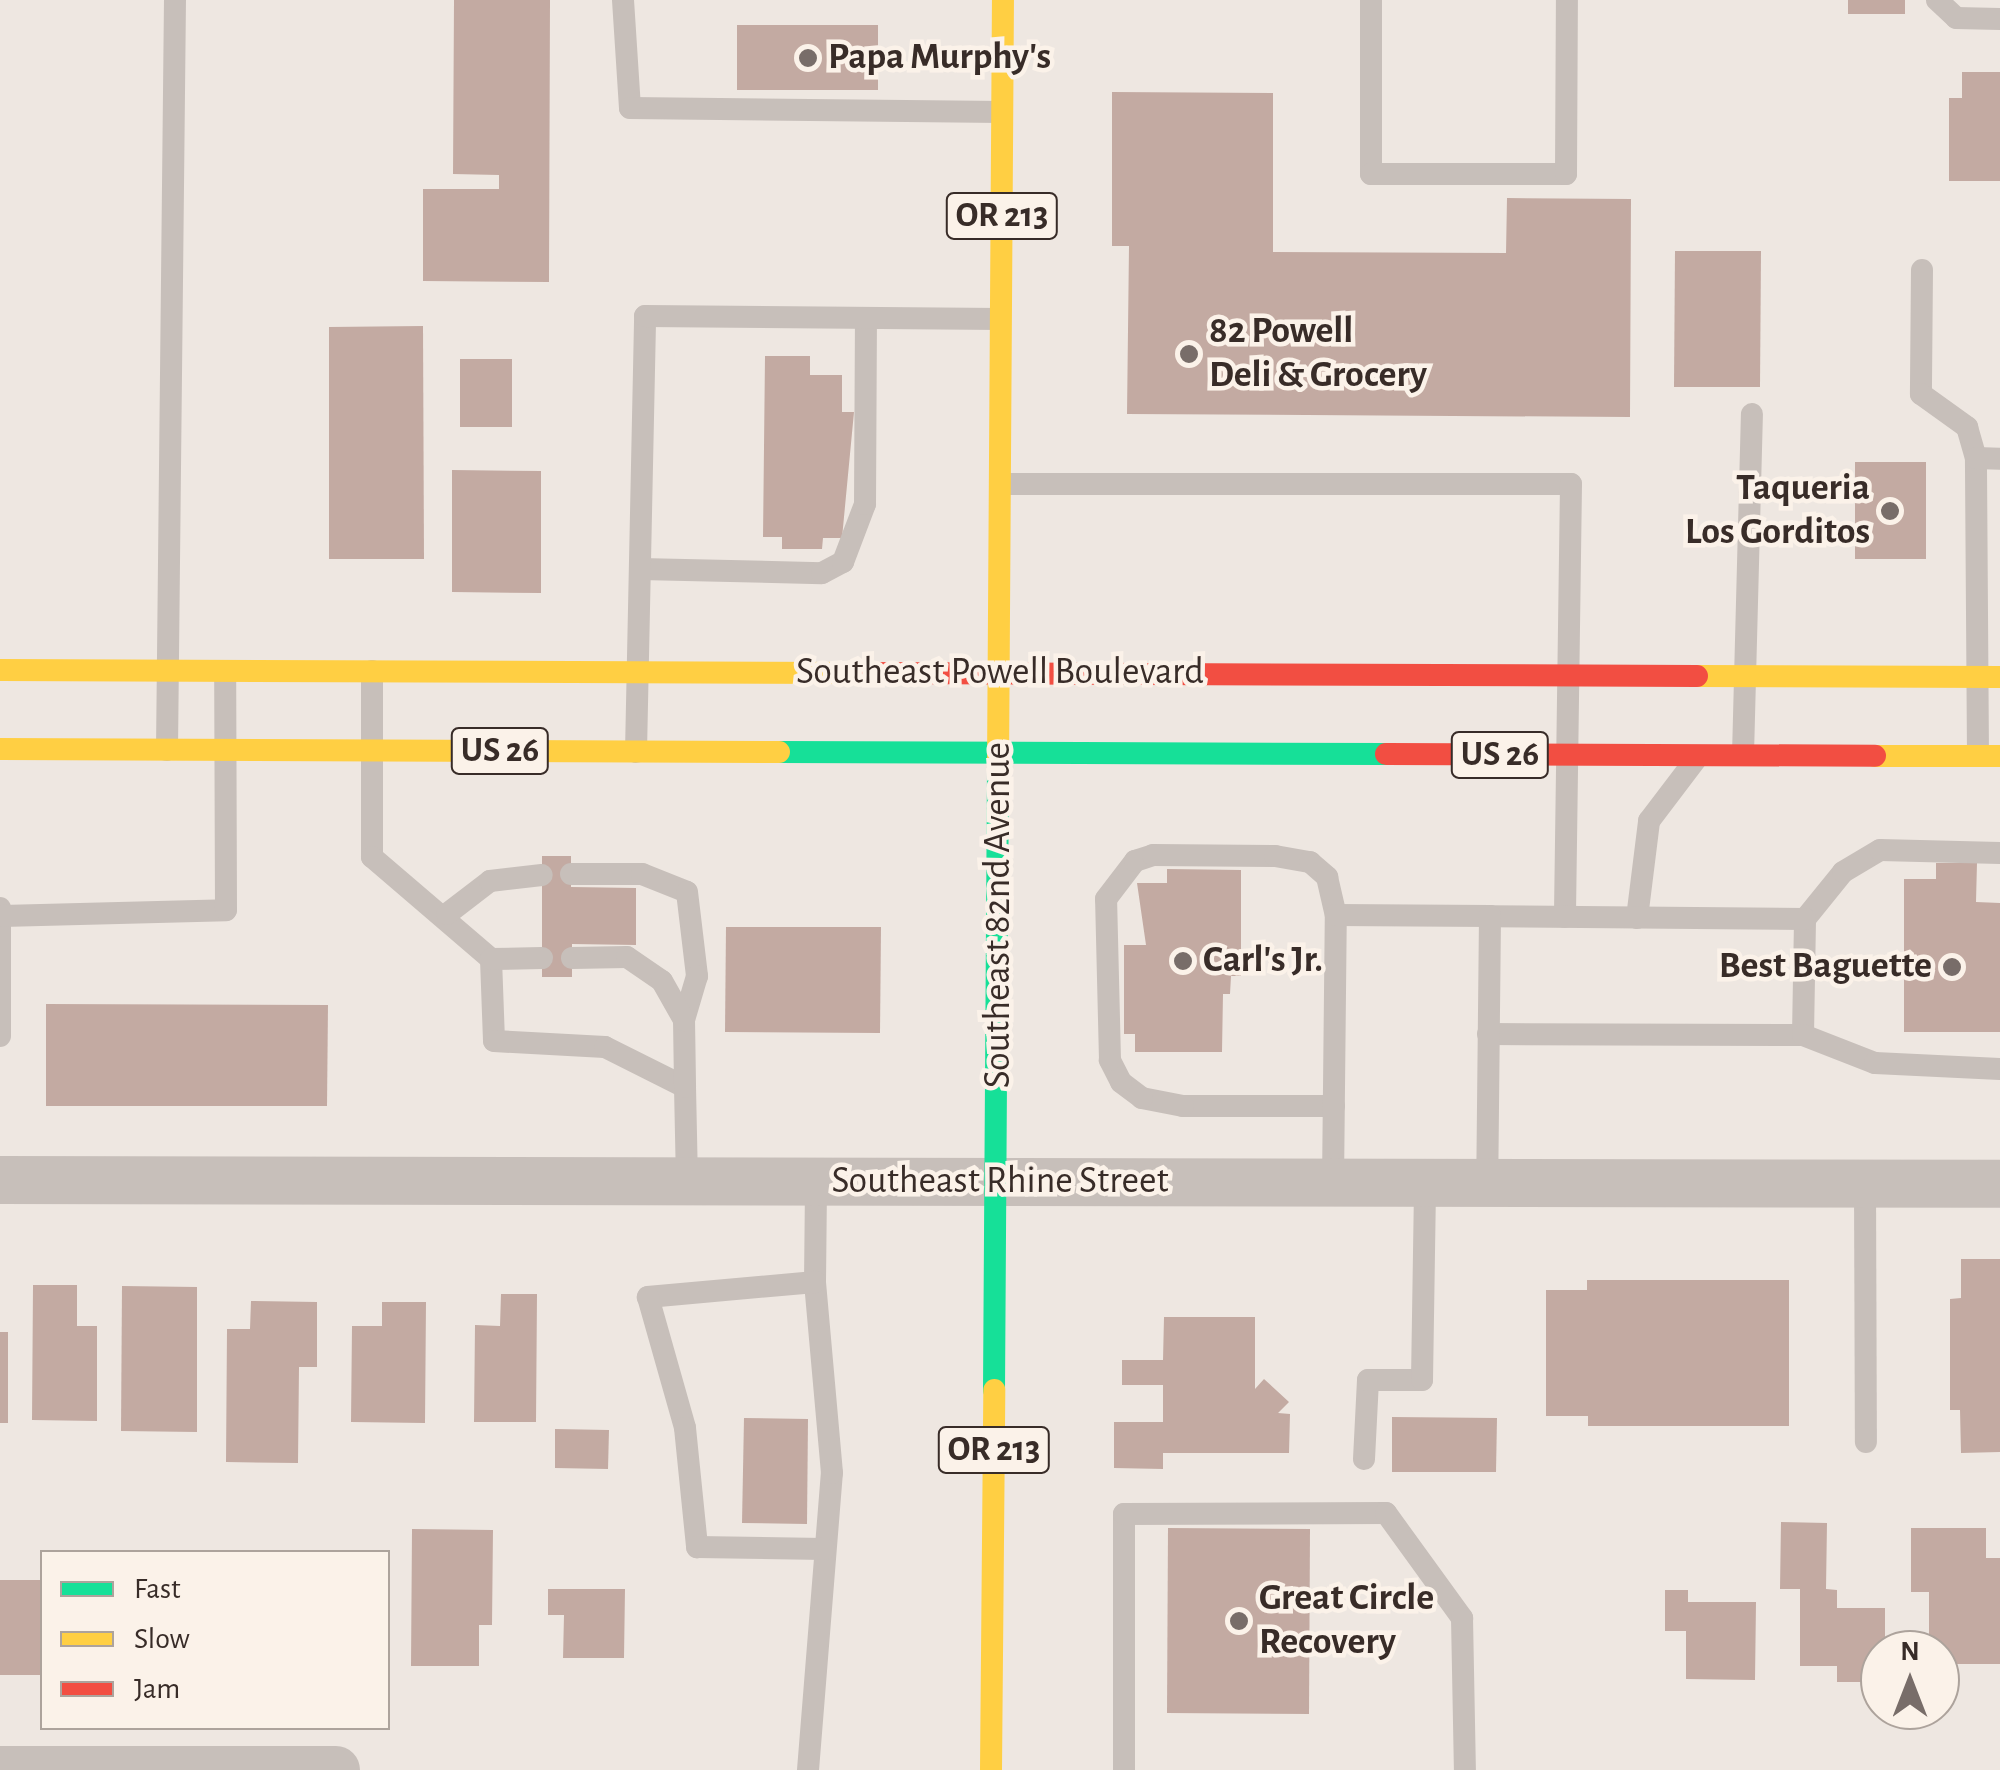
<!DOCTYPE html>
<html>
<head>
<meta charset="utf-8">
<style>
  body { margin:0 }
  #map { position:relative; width:2000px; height:1770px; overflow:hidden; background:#eee7e1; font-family:"Alegreya Sans",sans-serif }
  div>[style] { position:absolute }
  .building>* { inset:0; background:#c3aaa2 }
  .lane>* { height:22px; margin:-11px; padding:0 11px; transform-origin:11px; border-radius:11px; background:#c7bfba }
  .street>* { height:48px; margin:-24px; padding:0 24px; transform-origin:24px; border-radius:24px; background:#c7bfba }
  .fast>* { height:22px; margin:-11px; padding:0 11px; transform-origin:11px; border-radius:11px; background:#16e098 }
  .slow>* { height:22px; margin:-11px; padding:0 11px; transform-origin:11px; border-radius:11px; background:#ffcf43 }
  .jam>* { height:22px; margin:-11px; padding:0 11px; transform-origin:11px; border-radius:11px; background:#f24e42 }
  .dots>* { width:28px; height:28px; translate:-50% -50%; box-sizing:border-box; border:5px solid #fbf2e9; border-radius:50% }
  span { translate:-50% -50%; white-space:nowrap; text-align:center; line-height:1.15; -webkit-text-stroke:9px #fbf2e9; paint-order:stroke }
  .shield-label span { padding:2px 8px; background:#fbf2e9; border:2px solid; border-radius:8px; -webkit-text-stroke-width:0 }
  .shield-label { font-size:35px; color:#382c28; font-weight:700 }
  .poi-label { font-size:38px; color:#382c28; font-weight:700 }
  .left { translate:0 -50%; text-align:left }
  .right { translate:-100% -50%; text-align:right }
  .street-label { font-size:38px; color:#382c28 }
  .legend { position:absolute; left:40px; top:1550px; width:350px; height:180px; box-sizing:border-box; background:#fbf2e9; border:2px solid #ada39c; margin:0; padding:12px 18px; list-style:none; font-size:30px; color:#382c28 }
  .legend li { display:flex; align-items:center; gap:20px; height:50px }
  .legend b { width:50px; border:2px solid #ada39c }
  .north { position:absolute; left:1860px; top:1630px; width:100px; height:100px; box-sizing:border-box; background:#fbf2e9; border:2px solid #ada39c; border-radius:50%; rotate:0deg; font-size:28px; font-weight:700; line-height:40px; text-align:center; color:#382c28 }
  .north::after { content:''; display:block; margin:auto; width:35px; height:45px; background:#786d69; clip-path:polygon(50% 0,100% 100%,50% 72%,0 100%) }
</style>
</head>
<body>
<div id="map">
  <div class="building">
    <i style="clip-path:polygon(454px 0,550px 0,549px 282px,423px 281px,423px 189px,499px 189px,499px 175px,453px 174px)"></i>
    <i style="clip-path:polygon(1848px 0,1905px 0,1905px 14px,1848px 14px)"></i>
    <i style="clip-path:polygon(737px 25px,878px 25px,878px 90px,737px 90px)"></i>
    <i style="clip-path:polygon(1962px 72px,2000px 72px,2000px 181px,1949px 181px,1949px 98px,1962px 98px)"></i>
    <i style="clip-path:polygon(1112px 92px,1273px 93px,1273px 252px,1506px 253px,1507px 198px,1631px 199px,1630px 417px,1127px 414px,1129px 246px,1112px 246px)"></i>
    <i style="clip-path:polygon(1675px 251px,1761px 251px,1760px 387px,1674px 387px)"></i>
    <i style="clip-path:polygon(423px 326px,424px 559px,329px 559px,329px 327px)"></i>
    <i style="clip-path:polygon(765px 356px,810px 356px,810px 375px,842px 375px,842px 412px,854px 412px,842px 538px,823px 538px,822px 549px,782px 549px,782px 537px,763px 537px)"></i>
    <i style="clip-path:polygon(460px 359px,512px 359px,512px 427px,460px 427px)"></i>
    <i style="clip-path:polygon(1855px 462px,1926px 462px,1926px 559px,1855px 559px)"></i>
    <i style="clip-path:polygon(452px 470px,541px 471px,541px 593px,452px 592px)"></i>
    <i style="clip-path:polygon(542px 856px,571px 856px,571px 887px,636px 888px,636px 945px,572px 944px,572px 977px,542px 977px)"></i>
    <i style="clip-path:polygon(1936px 863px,1977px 863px,1976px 902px,2000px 903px,2000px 1032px,1904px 1032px,1904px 879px,1936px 879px)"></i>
    <i style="clip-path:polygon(1167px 869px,1241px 870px,1241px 976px,1231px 976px,1230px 994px,1223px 994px,1222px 1052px,1135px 1052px,1135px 1034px,1124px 1034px,1124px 945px,1146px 945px,1137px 883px,1167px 883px)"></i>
    <i style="clip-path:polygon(726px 927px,881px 927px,880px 1033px,725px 1032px)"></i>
    <i style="clip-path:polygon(46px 1004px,328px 1005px,327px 1106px,46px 1106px)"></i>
    <i style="clip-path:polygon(1961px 1259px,2000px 1259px,2000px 1452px,1961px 1453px,1960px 1410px,1950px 1410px,1950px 1299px,1961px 1298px)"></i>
    <i style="clip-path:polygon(1587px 1280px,1789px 1280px,1789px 1426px,1588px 1426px,1588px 1416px,1546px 1416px,1546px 1290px,1587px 1290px)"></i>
    <i style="clip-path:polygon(33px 1285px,77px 1285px,77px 1326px,97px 1326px,97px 1421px,32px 1420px)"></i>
    <i style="clip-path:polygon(122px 1286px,197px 1287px,197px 1432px,121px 1431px)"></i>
    <i style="clip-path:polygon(501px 1294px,537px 1294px,536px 1422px,474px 1422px,475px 1325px,500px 1326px)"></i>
    <i style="clip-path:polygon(251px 1301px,317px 1302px,317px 1367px,299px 1367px,298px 1463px,226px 1462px,227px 1329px,250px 1329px)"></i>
    <i style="clip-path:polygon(382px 1302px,426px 1302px,425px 1423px,351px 1422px,352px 1326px,382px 1326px)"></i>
    <i style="clip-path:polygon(1164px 1317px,1255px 1317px,1255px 1389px,1264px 1379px,1289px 1402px,1278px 1413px,1290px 1414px,1289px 1453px,1163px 1453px,1163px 1469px,1114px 1468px,1114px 1422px,1163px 1422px,1163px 1385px,1122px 1385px,1122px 1360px,1163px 1360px)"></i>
    <i style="clip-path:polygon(0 1332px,8px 1332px,8px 1423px,0 1423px)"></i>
    <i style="clip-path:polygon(1392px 1417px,1497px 1418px,1496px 1472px,1392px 1472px)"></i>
    <i style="clip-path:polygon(744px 1418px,808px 1419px,807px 1524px,742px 1523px)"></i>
    <i style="clip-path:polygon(555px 1429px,609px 1430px,608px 1469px,555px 1468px)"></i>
    <i style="clip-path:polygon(1781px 1522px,1827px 1523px,1826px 1589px,1837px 1590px,1837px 1608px,1885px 1608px,1885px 1650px,1880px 1666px,1867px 1666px,1867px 1682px,1837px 1682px,1837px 1666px,1800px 1666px,1800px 1589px,1780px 1589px)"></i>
    <i style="clip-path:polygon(1168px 1528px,1310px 1529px,1309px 1714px,1167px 1713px)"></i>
    <i style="clip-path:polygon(1911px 1528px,1986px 1528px,1986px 1558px,2000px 1558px,2000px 1664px,1940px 1664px,1940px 1650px,1929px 1650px,1929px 1592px,1911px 1592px)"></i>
    <i style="clip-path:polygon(412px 1529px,493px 1530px,492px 1625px,479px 1625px,479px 1666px,411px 1666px)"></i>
    <i style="clip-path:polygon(0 1580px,42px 1580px,42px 1675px,0 1675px)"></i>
    <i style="clip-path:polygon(548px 1589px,625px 1589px,624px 1658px,563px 1658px,564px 1615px,548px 1615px)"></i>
    <i style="clip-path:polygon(1665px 1590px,1688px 1590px,1688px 1602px,1756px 1602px,1755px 1680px,1686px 1679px,1686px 1631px,1665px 1631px)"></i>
  </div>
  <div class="lane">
    <i style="left:623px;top:0;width:108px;rotate:86.3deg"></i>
    <i style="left:630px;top:108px;width:372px;rotate:0.6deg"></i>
    <i style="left:1371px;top:0;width:174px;rotate:90deg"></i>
    <i style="left:1371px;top:174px;width:195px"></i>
    <i style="left:1566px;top:174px;width:174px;rotate:-89.7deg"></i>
    <i style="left:1937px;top:0;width:26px;rotate:43deg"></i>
    <i style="left:1956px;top:18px;width:44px;rotate:1.3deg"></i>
    <i style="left:1922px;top:270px;width:124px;rotate:90.5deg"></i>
    <i style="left:1921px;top:394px;width:57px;rotate:35.7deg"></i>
    <i style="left:1967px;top:427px;width:32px;rotate:74deg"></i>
    <i style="left:1001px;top:484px;width:570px"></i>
    <i style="left:1571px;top:484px;width:433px;rotate:90.8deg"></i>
    <i style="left:640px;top:569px;width:182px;rotate:1.3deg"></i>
    <i style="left:822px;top:573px;width:24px;rotate:-28deg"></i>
    <i style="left:843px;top:562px;width:62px;rotate:-69.2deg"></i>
    <i style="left:865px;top:504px;width:185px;rotate:-89.7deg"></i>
    <i style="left:372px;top:671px;width:186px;rotate:90deg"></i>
    <i style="left:372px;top:857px;width:157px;rotate:40.6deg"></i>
    <i style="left:491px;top:959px;width:82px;rotate:87.9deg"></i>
    <i style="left:494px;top:1041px;width:111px;rotate:3.1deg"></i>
    <i style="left:605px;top:1047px;width:89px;rotate:26.6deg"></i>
    <i style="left:685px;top:1087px;width:94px;rotate:88.8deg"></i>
    <i style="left:167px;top:750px;width:750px;rotate:-89.39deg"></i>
    <i style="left:636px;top:752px;width:436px;rotate:-88.8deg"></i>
    <i style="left:645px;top:316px;width:355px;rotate:0.5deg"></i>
    <i style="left:1743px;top:755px;width:341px;rotate:-88.5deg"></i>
    <i style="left:1978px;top:756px;width:298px;rotate:-90.4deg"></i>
    <i style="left:1976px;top:458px;width:24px;rotate:2deg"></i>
    <i style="left:571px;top:874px;width:71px"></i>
    <i style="left:642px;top:874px;width:48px;rotate:21.8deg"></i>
    <i style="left:687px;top:892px;width:85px;rotate:83.2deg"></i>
    <i style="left:697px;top:976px;width:46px;rotate:106.5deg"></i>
    <i style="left:684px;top:1020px;width:67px;rotate:89.1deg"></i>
    <i style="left:0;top:908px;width:128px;rotate:90deg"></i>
    <i style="left:447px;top:914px;width:54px;rotate:-37.5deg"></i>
    <i style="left:490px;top:881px;width:52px;rotate:-6.6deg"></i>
    <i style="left:2px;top:916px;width:224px;rotate:-1.5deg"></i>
    <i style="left:226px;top:910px;width:239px;rotate:-90.2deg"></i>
    <i style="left:1637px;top:918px;width:98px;rotate:-82.9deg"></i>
    <i style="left:1649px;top:821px;width:78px;rotate:-52.8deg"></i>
    <i style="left:1805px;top:919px;width:60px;rotate:-51deg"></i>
    <i style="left:1843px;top:872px;width:43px;rotate:-30.7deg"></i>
    <i style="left:1880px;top:850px;width:120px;rotate:1.4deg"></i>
    <i style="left:572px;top:958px;width:55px;rotate:-1deg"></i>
    <i style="left:627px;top:957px;width:42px;rotate:34.4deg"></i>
    <i style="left:662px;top:981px;width:45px;rotate:60.6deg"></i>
    <i style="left:491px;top:959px;width:51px;rotate:-1.1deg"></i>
    <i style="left:1488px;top:1034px;width:315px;rotate:0.2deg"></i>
    <i style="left:1803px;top:1035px;width:116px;rotate:-89deg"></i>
    <i style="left:1805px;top:919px;width:315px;rotate:-179.5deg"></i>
    <i style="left:1803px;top:1035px;width:77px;rotate:21.3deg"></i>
    <i style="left:1875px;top:1063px;width:125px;rotate:2.7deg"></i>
    <i style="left:1334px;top:1106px;width:151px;rotate:180deg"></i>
    <i style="left:1183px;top:1106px;width:42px;rotate:-169deg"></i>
    <i style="left:1142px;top:1098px;width:26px;rotate:-143deg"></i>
    <i style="left:1121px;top:1082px;width:25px;rotate:-117deg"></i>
    <i style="left:1110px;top:1060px;width:161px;rotate:-91.4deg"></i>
    <i style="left:1106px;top:899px;width:48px;rotate:-52.7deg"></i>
    <i style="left:1135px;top:861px;width:19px;rotate:-18deg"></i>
    <i style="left:1153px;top:855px;width:122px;rotate:0.5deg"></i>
    <i style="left:1275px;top:856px;width:36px;rotate:10deg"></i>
    <i style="left:1310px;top:862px;width:23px;rotate:41deg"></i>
    <i style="left:1327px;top:877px;width:39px;rotate:77deg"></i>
    <i style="left:1333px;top:1183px;width:268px;rotate:-89.4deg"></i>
    <i style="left:1336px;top:915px;width:154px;rotate:0.4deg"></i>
    <i style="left:1490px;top:916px;width:267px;rotate:90.6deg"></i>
    <i style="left:1865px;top:1184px;width:258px;rotate:89.8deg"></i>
    <i style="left:815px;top:1282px;width:101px;rotate:-89.4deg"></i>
    <i style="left:1364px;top:1459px;width:79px;rotate:-87.1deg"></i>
    <i style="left:1368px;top:1380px;width:54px"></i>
    <i style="left:1422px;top:1380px;width:197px;rotate:-89.1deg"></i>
    <i style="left:808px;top:1770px;width:298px;rotate:-85.4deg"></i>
    <i style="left:832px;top:1473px;width:192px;rotate:-95.1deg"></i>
    <i style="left:815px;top:1282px;width:168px;rotate:174.9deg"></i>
    <i style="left:648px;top:1297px;width:136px;rotate:74.2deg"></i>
    <i style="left:685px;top:1428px;width:120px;rotate:84.2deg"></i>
    <i style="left:697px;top:1547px;width:127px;rotate:0.9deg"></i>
    <i style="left:1124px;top:1770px;width:256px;rotate:-90deg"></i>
    <i style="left:1124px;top:1514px;width:262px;rotate:-0.2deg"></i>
    <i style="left:1386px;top:1513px;width:130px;rotate:54.1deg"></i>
    <i style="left:1462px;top:1618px;width:152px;rotate:88.9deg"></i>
  </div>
  <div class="street">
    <i style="left:0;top:1180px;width:2000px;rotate:0.11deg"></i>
    <i style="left:0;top:1770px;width:336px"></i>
  </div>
  <div class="fast">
    <i style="left:779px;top:752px;width:607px;rotate:0.19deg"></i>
    <i style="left:994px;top:1390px;width:622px;rotate:-89.63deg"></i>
  </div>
  <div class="slow">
    <i style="left:0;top:670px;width:855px;rotate:0.2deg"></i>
    <i style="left:1697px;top:676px;width:303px;rotate:0.2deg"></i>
    <i style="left:0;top:749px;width:779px;rotate:0.22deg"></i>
    <i style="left:1875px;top:756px;width:125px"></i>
    <i style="left:998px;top:768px;width:768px;rotate:-89.63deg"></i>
    <i style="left:991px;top:1770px;width:380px;rotate:-89.5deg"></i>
  </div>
  <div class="jam">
    <i style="left:855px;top:673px;width:842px;rotate:0.2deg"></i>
    <i style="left:1386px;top:754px;width:489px;rotate:0.2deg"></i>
  </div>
  <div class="dots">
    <i style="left:808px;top:58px;background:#786d69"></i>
    <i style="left:1189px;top:354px;background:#786d69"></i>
    <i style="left:1890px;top:511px;background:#786d69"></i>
    <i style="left:1183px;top:961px;background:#786d69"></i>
    <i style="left:1952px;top:967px;background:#786d69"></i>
    <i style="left:1239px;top:1621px;background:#786d69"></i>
  </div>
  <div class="shield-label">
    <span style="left:1002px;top:216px">OR 213</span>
    <span style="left:500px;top:751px">US 26</span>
    <span style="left:1500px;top:755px">US 26</span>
    <span style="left:994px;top:1450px">OR 213</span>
  </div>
  <div class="poi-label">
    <span class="left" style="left:828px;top:58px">Papa Murphy's</span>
    <span class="left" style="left:1209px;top:354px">82 Powell<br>Deli &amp; Grocery</span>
    <span class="right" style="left:1870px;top:511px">Taqueria<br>Los Gorditos</span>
    <span class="left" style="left:1203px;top:961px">Carl's Jr.</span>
    <span class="right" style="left:1932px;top:967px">Best Baguette</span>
    <span class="left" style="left:1259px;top:1621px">Great Circle<br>Recovery</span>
  </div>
  <div class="street-label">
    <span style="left:1000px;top:673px">Southeast Powell Boulevard</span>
    <span style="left:999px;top:915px;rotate:-90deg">Southeast 82nd Avenue</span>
    <span style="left:1000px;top:1182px">Southeast Rhine Street</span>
  </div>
  <ul class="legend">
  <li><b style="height:12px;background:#16e098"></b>Fast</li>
  <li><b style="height:12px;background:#ffcf43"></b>Slow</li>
  <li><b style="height:12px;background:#f24e42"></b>Jam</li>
  </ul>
  <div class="north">N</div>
</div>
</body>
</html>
